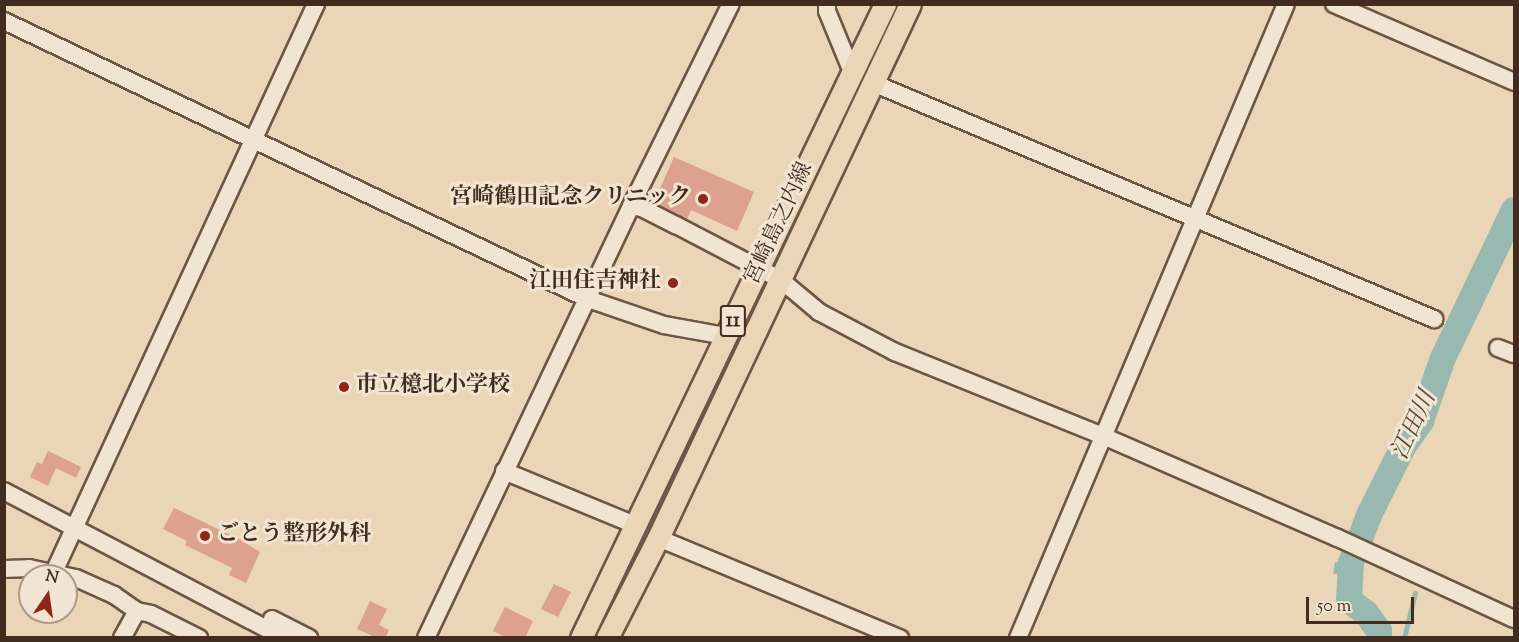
<!DOCTYPE html>
<html>
<head>
<meta charset="utf-8">
<style>
  body { margin:0 }
  #map { position:relative; width:1519px; height:642px; overflow:hidden; background:#ead6b7; font-family:"Sorts Mill Goudy","Noto Serif JP",serif }
  div>[style] { position:absolute }
  .water>* { inset:0; background:#98b9af }
  .stream>* { height:4.5px; margin:-2.25px; padding:0 2.25px; transform-origin:2.25px; border-radius:2.25px; background:#98b9af }
  .river>* { height:26px; margin:-13px; padding:0 13px; transform-origin:13px; border-radius:13px; background:#98b9af }
  .building>* { inset:0; background:#dca28f }
  .roads { filter:drop-shadow(2px 0 #6c5645) drop-shadow(-2px 0 #6c5645) drop-shadow(0 2px #6c5645) drop-shadow(0 -2px #6c5645) }
  .minor>* { height:16px; margin:-8px; padding:0 8px; transform-origin:8px; border-radius:8px; background:#f1e4d0 }
  .major>* { height:21px; margin:-10.5px; padding:0 10.5px; transform-origin:10.5px; border-radius:10.5px; background:#ead6b7 }
  .dots>* { width:16px; height:16px; translate:-50% -50%; box-sizing:border-box; border:3px solid #f1e4d0; border-radius:50% }
  span { translate:-50% -50%; white-space:nowrap; text-align:center; line-height:1.15; -webkit-text-stroke:6px #f1e4d0; paint-order:stroke }
  .shield-label span { padding:2px 4px; background:#f1e4d0; border:2px solid; border-radius:4px; -webkit-text-stroke-width:0 }
  .shield-label { font-size:21px; color:#422c1f; font-weight:700 }
  .poi-label { font-size:22px; color:#422c1f; font-weight:700 }
  .right { translate:-100% -50%; text-align:right }
  .left { translate:0 -50%; text-align:left }
  .street-label { font-size:22px; color:#422c1f }
  .water-label { font-size:24px; color:#53483c; font-style:italic }
  .frame { position:absolute; inset:0; border:6px solid #422c1f; pointer-events:none }
  .north { position:absolute; left:18px; top:564px; width:60px; height:60px; box-sizing:border-box; background:#f1e4d0; border:2px solid #ab9a89; border-radius:50%; rotate:13deg; font-size:16px; font-weight:700; line-height:24px; text-align:center; color:#422c1f }
  .north::after { content:''; display:block; margin:auto; width:21px; height:27px; background:#8f2418; clip-path:polygon(50% 0,100% 100%,50% 72%,0 100%) }
  .scale { position:absolute; left:1306px; top:597px; width:108px; height:27px; box-sizing:border-box; border:3px solid #422c1f; border-top:0; padding-left:8px; font-size:18px; line-height:21px; white-space:nowrap; color:#422c1f; -webkit-text-stroke:4px #f1e4d0; paint-order:stroke }
</style>
</head>
<body>
<div id="map">
  <div class="water">
    <i style="clip-path:polygon(1348px 555px,1357px 559px,1352px 598px,1384px 626px,1386px 637px,1371px 637px,1363px 618px,1344px 608px,1348px 577px,1344px 573px,1333px 574px,1335px 562px,1346px 563px)"></i>
  </div>
  <div class="stream">
    <i style="left:1404px;top:638px;width:46px;rotate:-76.3deg"></i>
  </div>
  <div class="river">
    <i style="left:1379px;top:638px;width:7px;rotate:-90deg"></i>
    <i style="left:1379px;top:631px;width:22px;rotate:-126deg"></i>
    <i style="left:1366px;top:613px;width:21px;rotate:-143deg"></i>
    <i style="left:1349px;top:600px;width:37px;rotate:-87deg"></i>
    <i style="left:1351px;top:563px;width:51px;rotate:-69.4deg"></i>
    <i style="left:1369px;top:515px;width:76px;rotate:-63.4deg"></i>
    <i style="left:1403px;top:447px;width:32px;rotate:-55deg"></i>
    <i style="left:1421px;top:421px;width:67px;rotate:-70.8deg"></i>
    <i style="left:1443px;top:358px;width:164px;rotate:-64.4deg"></i>
  </div>
  <div class="building">
    <i style="clip-path:polygon(674px 157px,754px 192px,737px 231px,691px 210px,687px 219px,654px 202px)"></i>
    <i style="clip-path:polygon(48px 451px,81px 467px,76px 478px,56px 468px,48px 486px,30px 477px,37px 462px,42px 464px)"></i>
    <i style="clip-path:polygon(174px 508px,241px 540px,260px 552px,246px 583px,229px 575px,232px 568px,185px 545px,187px 541px,163px 529px)"></i>
    <i style="clip-path:polygon(554px 584px,571px 592px,558px 617px,541px 609px)"></i>
    <i style="clip-path:polygon(370px 601px,387px 609px,379px 625px,389px 630px,385px 638px,377px 638px,357px 629px)"></i>
    <i style="clip-path:polygon(505px 607px,533px 621px,525px 638px,507px 638px,493px 631px)"></i>
  </div>
  <div class="roads">
    <div class="minor">
      <i style="left:827px;top:4px;width:7px;rotate:90deg"></i>
      <i style="left:827px;top:11px;width:66px;rotate:67.7deg"></i>
      <i style="left:1334px;top:4px;width:196px;rotate:23.4deg"></i>
      <i style="left:4px;top:21px;width:647px;rotate:25.46deg"></i>
      <i style="left:588px;top:299px;width:80px;rotate:18.9deg"></i>
      <i style="left:664px;top:325px;width:63px;rotate:10.1deg"></i>
      <i style="left:873px;top:83px;width:609px;rotate:22.82deg"></i>
      <i style="left:631px;top:206px;width:11px;rotate:10deg"></i>
      <i style="left:642px;top:208px;width:38px;rotate:27deg"></i>
      <i style="left:676px;top:225px;width:119px;rotate:27.6deg"></i>
      <i style="left:781px;top:280px;width:50px;rotate:40.1deg"></i>
      <i style="left:819px;top:312px;width:86px;rotate:27.8deg"></i>
      <i style="left:895px;top:352px;width:224px;rotate:22deg"></i>
      <i style="left:1103px;top:436px;width:256px;rotate:23.5deg"></i>
      <i style="left:1338px;top:538px;width:194px;rotate:24.7deg"></i>
      <i style="left:1498px;top:348px;width:17px;rotate:21deg"></i>
      <i style="left:504px;top:471px;width:142px;rotate:22.4deg"></i>
      <i style="left:4px;top:491px;width:316px;rotate:27.7deg"></i>
      <i style="left:658px;top:538px;width:262px;rotate:22.5deg"></i>
      <i style="left:4px;top:569px;width:25px;rotate:-2deg"></i>
      <i style="left:29px;top:568px;width:48px;rotate:12deg"></i>
      <i style="left:76px;top:578px;width:42px;rotate:24.1deg"></i>
      <i style="left:114px;top:595px;width:28px;rotate:35deg"></i>
      <i style="left:137px;top:611px;width:14px;rotate:12deg"></i>
      <i style="left:151px;top:614px;width:54px;rotate:26.6deg"></i>
      <i style="left:54px;top:572px;width:626px;rotate:-65.24deg"></i>
      <i style="left:272px;top:619px;width:42px;rotate:27.2deg"></i>
      <i style="left:122px;top:638px;width:31px;rotate:-61deg"></i>
      <i style="left:426px;top:638px;width:478px;rotate:-64.6deg"></i>
      <i style="left:631px;top:206px;width:225px;rotate:-63.7deg"></i>
      <i style="left:1018px;top:638px;width:688px;rotate:-67.09deg"></i>
    </div>
    <div class="major">
      <i style="left:581px;top:638px;width:703px;rotate:-64.38deg"></i>
      <i style="left:607px;top:638px;width:112px;rotate:-63deg"></i>
      <i style="left:658px;top:538px;width:590px;rotate:-64.74deg"></i>
    </div>
  </div>
  <div class="dots">
    <i style="left:703px;top:199px;background:#8f2418"></i>
    <i style="left:673px;top:283px;background:#8f2418"></i>
    <i style="left:344px;top:387px;background:#8f2418"></i>
    <i style="left:205px;top:536px;background:#8f2418"></i>
  </div>
  <div class="shield-label">
    <span style="left:733px;top:321px">11</span>
  </div>
  <div class="poi-label">
    <span class="right" style="left:691px;top:199px">宮崎鶴田記念クリニック</span>
    <span class="right" style="left:661px;top:283px">江田住吉神社</span>
    <span class="left" style="left:356px;top:387px">市立檍北小学校</span>
    <span class="left" style="left:217px;top:536px">ごとう整形外科</span>
  </div>
  <div class="street-label">
    <span style="left:780px;top:224px;rotate:-65deg">宮崎島之内線</span>
  </div>
  <div class="water-label">
    <span style="left:1415px;top:426px;rotate:-65deg">江田川</span>
  </div>
  <div class="frame"></div>
  <div class="north">N</div>
  <div class="scale">50 m</div>
</div>
</body>
</html>
